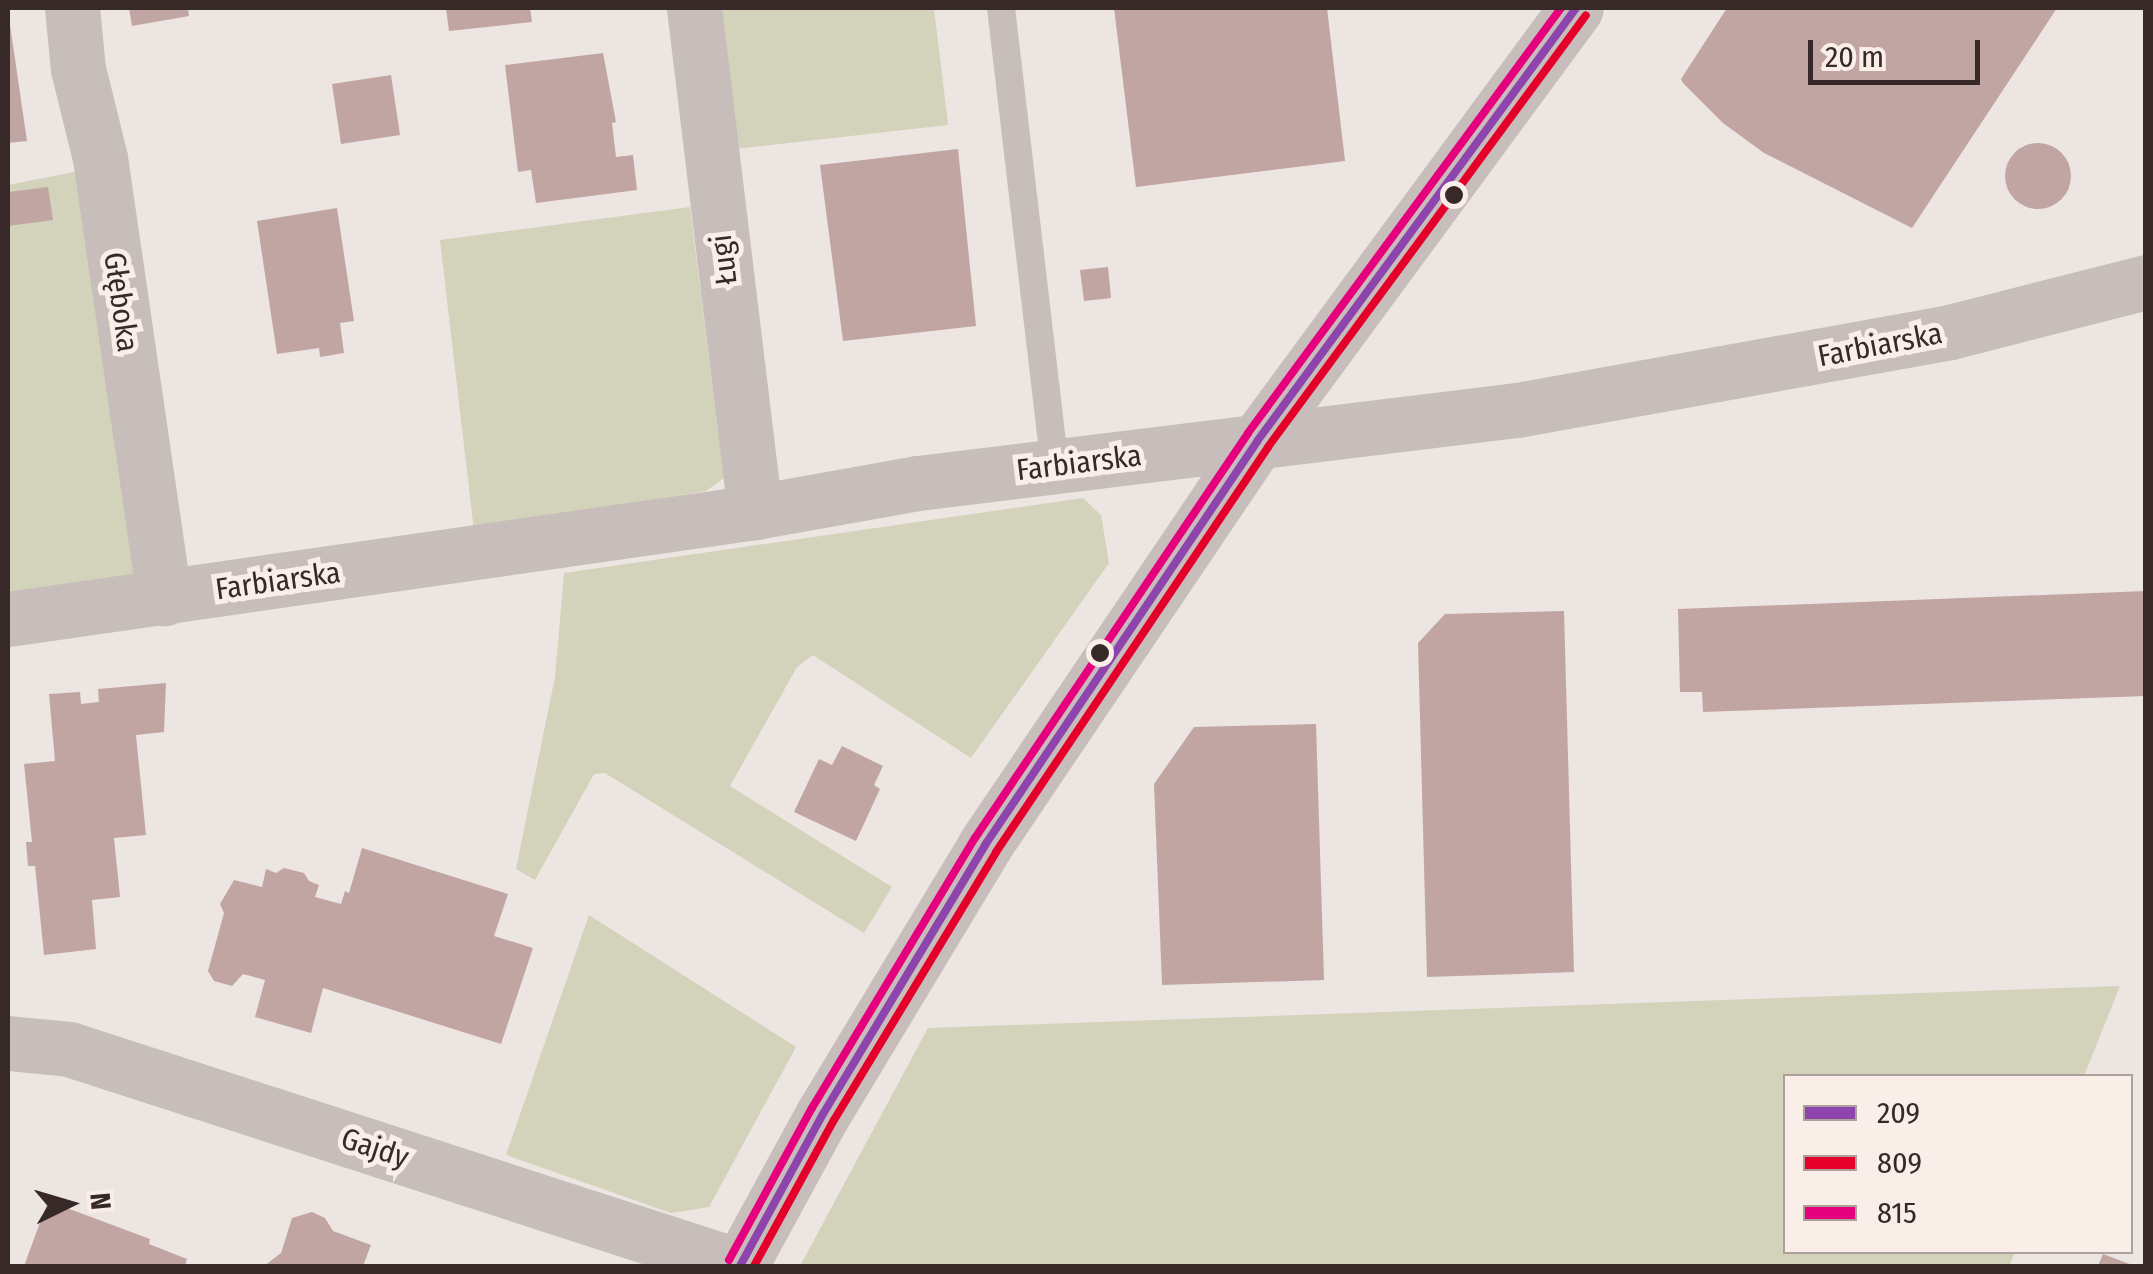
<!DOCTYPE html>
<html>
<head>
<meta charset="utf-8">
<style>
  body { margin:0 }
  #map { position:relative; width:2153px; height:1274px; overflow:hidden; background:#ede5e1; font-family:"Fira Sans Condensed",sans-serif }
  div>[style] { position:absolute }
  .green>* { inset:0; background:#d3d2bb }
  .building>* { inset:0; background:#c1a5a3 }
  .round { border-radius:50% }
  .service>* { height:28px; margin:-14px; padding:0 14px; transform-origin:14px; border-radius:14px; background:#c7bdba }
  .minor>* { height:55px; margin:-27.5px; padding:0 27.5px; transform-origin:27.5px; border-radius:27.5px; background:#c7bdba }
  .tertiary>* { height:55px; margin:-27.5px; padding:0 27.5px; transform-origin:27.5px; border-radius:27.5px; background:#c7bdba }
  .bus-1>* { height:8px; margin:-4px; padding:0 4px; transform-origin:4px; border-radius:4px; background:#8e44ad }
  .bus-2>* { height:8px; margin:-4px; padding:0 4px; transform-origin:4px; border-radius:4px; background:#e4002b }
  .bus-3>* { height:8px; margin:-4px; padding:0 4px; transform-origin:4px; border-radius:4px; background:#e5007d }
  .dots>* { width:28px; height:28px; translate:-50% -50%; box-sizing:border-box; border:5px solid #faeee9; border-radius:50% }
  span { translate:-50% -50%; white-space:nowrap; text-align:center; line-height:1.15; -webkit-text-stroke:10px #faeee9; paint-order:stroke }
  .street-label { font-size:30px; color:#372928 }
  .frame { position:absolute; inset:0; border:10px solid #372928; pointer-events:none }
  .legend { position:absolute; left:1783px; top:1074px; width:350px; height:180px; box-sizing:border-box; background:#faeee9; border:2px solid #ac9f9c; margin:0; padding:12px 18px; list-style:none; font-size:30px; color:#372928 }
  .legend li { display:flex; align-items:center; gap:20px; height:50px }
  .legend b { width:50px; border:2px solid #ac9f9c }
  .north { position:absolute; left:20px; top:1154px; width:100px; height:100px; -webkit-text-stroke:8px #faeee9; paint-order:stroke; rotate:85deg; font-size:28px; font-weight:700; line-height:40px; text-align:center; color:#372928 }
  .north::after { content:''; display:block; margin:auto; width:35px; height:45px; background:#372928; clip-path:polygon(50% 0,100% 100%,50% 72%,0 100%) }
  .scale { position:absolute; left:1808px; top:40px; width:172px; height:45px; box-sizing:border-box; border:5px solid #372928; border-top:0; padding-left:12px; font-size:30px; line-height:35px; white-space:nowrap; color:#372928; -webkit-text-stroke:8px #faeee9; paint-order:stroke }
</style>
</head>
<body>
<div id="map">
  <div class="green">
    <i style="clip-path:polygon(719px 8px,934px 8px,948px 125px,736px 149px)"></i>
    <i style="clip-path:polygon(84px 170px,137px 584px,8px 601px,8px 185px)"></i>
    <i style="clip-path:polygon(690px 207px,724px 478px,706px 491px,474px 531px,440px 240px)"></i>
    <i style="clip-path:polygon(1083px 498px,1101px 515px,1109px 563px,971px 758px,813px 655px,797px 667px,730px 786px,892px 887px,864px 933px,605px 773px,594px 774px,535px 880px,516px 869px,555px 677px,564px 573px)"></i>
    <i style="clip-path:polygon(589px 915px,796px 1047px,709px 1207px,671px 1213px,506px 1155px)"></i>
    <i style="clip-path:polygon(2120px 986px,2084px 1076px,1786px 1076px,1786px 1252px,2015px 1252px,2009px 1266px,800px 1266px,928px 1028px)"></i>
  </div>
  <div class="building">
    <i style="clip-path:polygon(129px 8px,188px 8px,189px 16px,132px 26px)"></i>
    <i style="clip-path:polygon(446px 8px,530px 8px,532px 22px,449px 31px)"></i>
    <i style="clip-path:polygon(1114px 8px,1327px 8px,1345px 161px,1136px 187px)"></i>
    <i style="clip-path:polygon(1727px 8px,2057px 8px,1912px 228px,1764px 153px,1723px 123px,1683px 83px,1681px 79px)"></i>
    <i style="clip-path:polygon(8px 11px,27px 141px,8px 143px)"></i>
    <i style="clip-path:polygon(603px 53px,616px 122px,612px 123px,616px 157px,633px 155px,637px 190px,536px 203px,531px 170px,518px 172px,505px 65px)"></i>
    <i style="clip-path:polygon(391px 75px,400px 135px,341px 144px,332px 84px)"></i>
    <i class="round" style="left:2005px;top:143px;width:66px;height:66px"></i>
    <i style="clip-path:polygon(958px 149px,976px 326px,843px 341px,820px 165px)"></i>
    <i style="clip-path:polygon(48px 187px,53px 220px,8px 226px,8px 192px)"></i>
    <i style="clip-path:polygon(337px 208px,354px 321px,340px 323px,344px 353px,320px 357px,319px 348px,277px 354px,257px 221px)"></i>
    <i style="clip-path:polygon(1108px 267px,1111px 298px,1084px 301px,1080px 270px)"></i>
    <i style="clip-path:polygon(2146px 591px,2146px 696px,1703px 712px,1702px 692px,1680px 692px,1678px 609px)"></i>
    <i style="clip-path:polygon(1564px 611px,1574px 972px,1427px 977px,1418px 643px,1445px 614px)"></i>
    <i style="clip-path:polygon(166px 683px,164px 732px,136px 735px,146px 835px,114px 838px,120px 897px,92px 900px,96px 949px,44px 955px,35px 866px,28px 866px,26px 842px,32px 842px,24px 764px,55px 761px,49px 694px,80px 692px,81px 704px,99px 702px,98px 689px)"></i>
    <i style="clip-path:polygon(1316px 724px,1324px 980px,1162px 985px,1154px 784px,1194px 727px)"></i>
    <i style="clip-path:polygon(842px 746px,883px 766px,874px 785px,880px 789px,856px 841px,794px 812px,819px 759px,832px 765px)"></i>
    <i style="clip-path:polygon(362px 848px,508px 894px,494px 936px,533px 948px,501px 1044px,323px 988px,311px 1033px,255px 1017px,265px 980px,243px 974px,232px 986px,214px 981px,208px 971px,224px 913px,220px 904px,234px 880px,262px 887px,266px 869px,276px 873px,284px 868px,304px 873px,309px 881px,319px 885px,315px 897px,341px 904px,345px 891px,349px 893px)"></i>
    <i style="clip-path:polygon(48px 1201px,150px 1239px,149px 1244px,187px 1259px,185px 1266px,24px 1266px)"></i>
    <i style="clip-path:polygon(312px 1212px,325px 1218px,333px 1231px,371px 1245px,363px 1266px,264px 1266px,281px 1253px,292px 1218px)"></i>
    <i style="clip-path:polygon(2103px 1254px,2135px 1266px,2098px 1266px)"></i>
  </div>
  <div class="service">
    <i style="left:1001px;top:8px;width:461px;rotate:83.3deg"></i>
  </div>
  <div class="minor">
    <i style="left:72px;top:8px;width:61px;rotate:84.4deg"></i>
    <i style="left:78px;top:69px;width:92px;rotate:76.1deg"></i>
    <i style="left:100px;top:158px;width:445px;rotate:81.7deg"></i>
    <i style="left:694px;top:8px;width:508px;rotate:83.1deg"></i>
    <i style="left:8px;top:619px;width:755px;rotate:-8.15deg"></i>
    <i style="left:755px;top:512px;width:166px;rotate:-10.1deg"></i>
    <i style="left:918px;top:483px;width:603px;rotate:-6.95deg"></i>
    <i style="left:1517px;top:410px;width:440px;rotate:-10.2deg"></i>
    <i style="left:1950px;top:332px;width:202px;rotate:-14.3deg"></i>
    <i style="left:8px;top:1043px;width:61px;rotate:5.6deg"></i>
    <i style="left:69px;top:1049px;width:704px;rotate:17.95deg"></i>
  </div>
  <div class="tertiary">
    <i style="left:740px;top:1266px;width:173px;rotate:-61.4deg"></i>
    <i style="left:823px;top:1114px;width:314px;rotate:-58.9deg"></i>
    <i style="left:985px;top:845px;width:488px;rotate:-56deg"></i>
    <i style="left:1258px;top:440px;width:536px;rotate:-53.64deg"></i>
  </div>
  <div class="bus-1">
    <i style="left:740px;top:1266px;width:173px;rotate:-61.4deg"></i>
    <i style="left:823px;top:1114px;width:314px;rotate:-58.9deg"></i>
    <i style="left:985px;top:845px;width:488px;rotate:-56deg"></i>
    <i style="left:1258px;top:440px;width:536px;rotate:-53.64deg"></i>
  </div>
  <div class="bus-2">
    <i style="left:754px;top:1266px;width:166px;rotate:-61.3deg"></i>
    <i style="left:834px;top:1120px;width:313px;rotate:-58.8deg"></i>
    <i style="left:996px;top:852px;width:488px;rotate:-56.1deg"></i>
    <i style="left:1268px;top:447px;width:536px;rotate:-53.64deg"></i>
  </div>
  <div class="bus-3">
    <i style="left:729px;top:1260px;width:173px;rotate:-61.4deg"></i>
    <i style="left:812px;top:1108px;width:315px;rotate:-58.9deg"></i>
    <i style="left:975px;top:838px;width:488px;rotate:-56deg"></i>
    <i style="left:1248px;top:433px;width:528px;rotate:-53.63deg"></i>
  </div>
  <div class="dots">
    <i style="left:1454px;top:195px;background:#372928"></i>
    <i style="left:1100px;top:653px;background:#372928"></i>
  </div>
  <div class="street-label">
    <span style="left:724px;top:260px;rotate:-97deg">Ługi</span>
    <span style="left:121px;top:302px;rotate:82deg">Głęboka</span>
    <span style="left:1880px;top:345px;rotate:-11deg">Farbiarska</span>
    <span style="left:1079px;top:463px;rotate:-7deg">Farbiarska</span>
    <span style="left:278px;top:581px;rotate:-8deg">Farbiarska</span>
    <span style="left:375px;top:1148px;rotate:18deg">Gajdy</span>
  </div>
  <div class="frame"></div>
  <ul class="legend">
  <li><b style="height:12px;background:#8e44ad"></b>209</li>
  <li><b style="height:12px;background:#e4002b"></b>809</li>
  <li><b style="height:12px;background:#e5007d"></b>815</li>
  </ul>
  <div class="north">N</div>
  <div class="scale">20 m</div>
</div>
</body>
</html>
